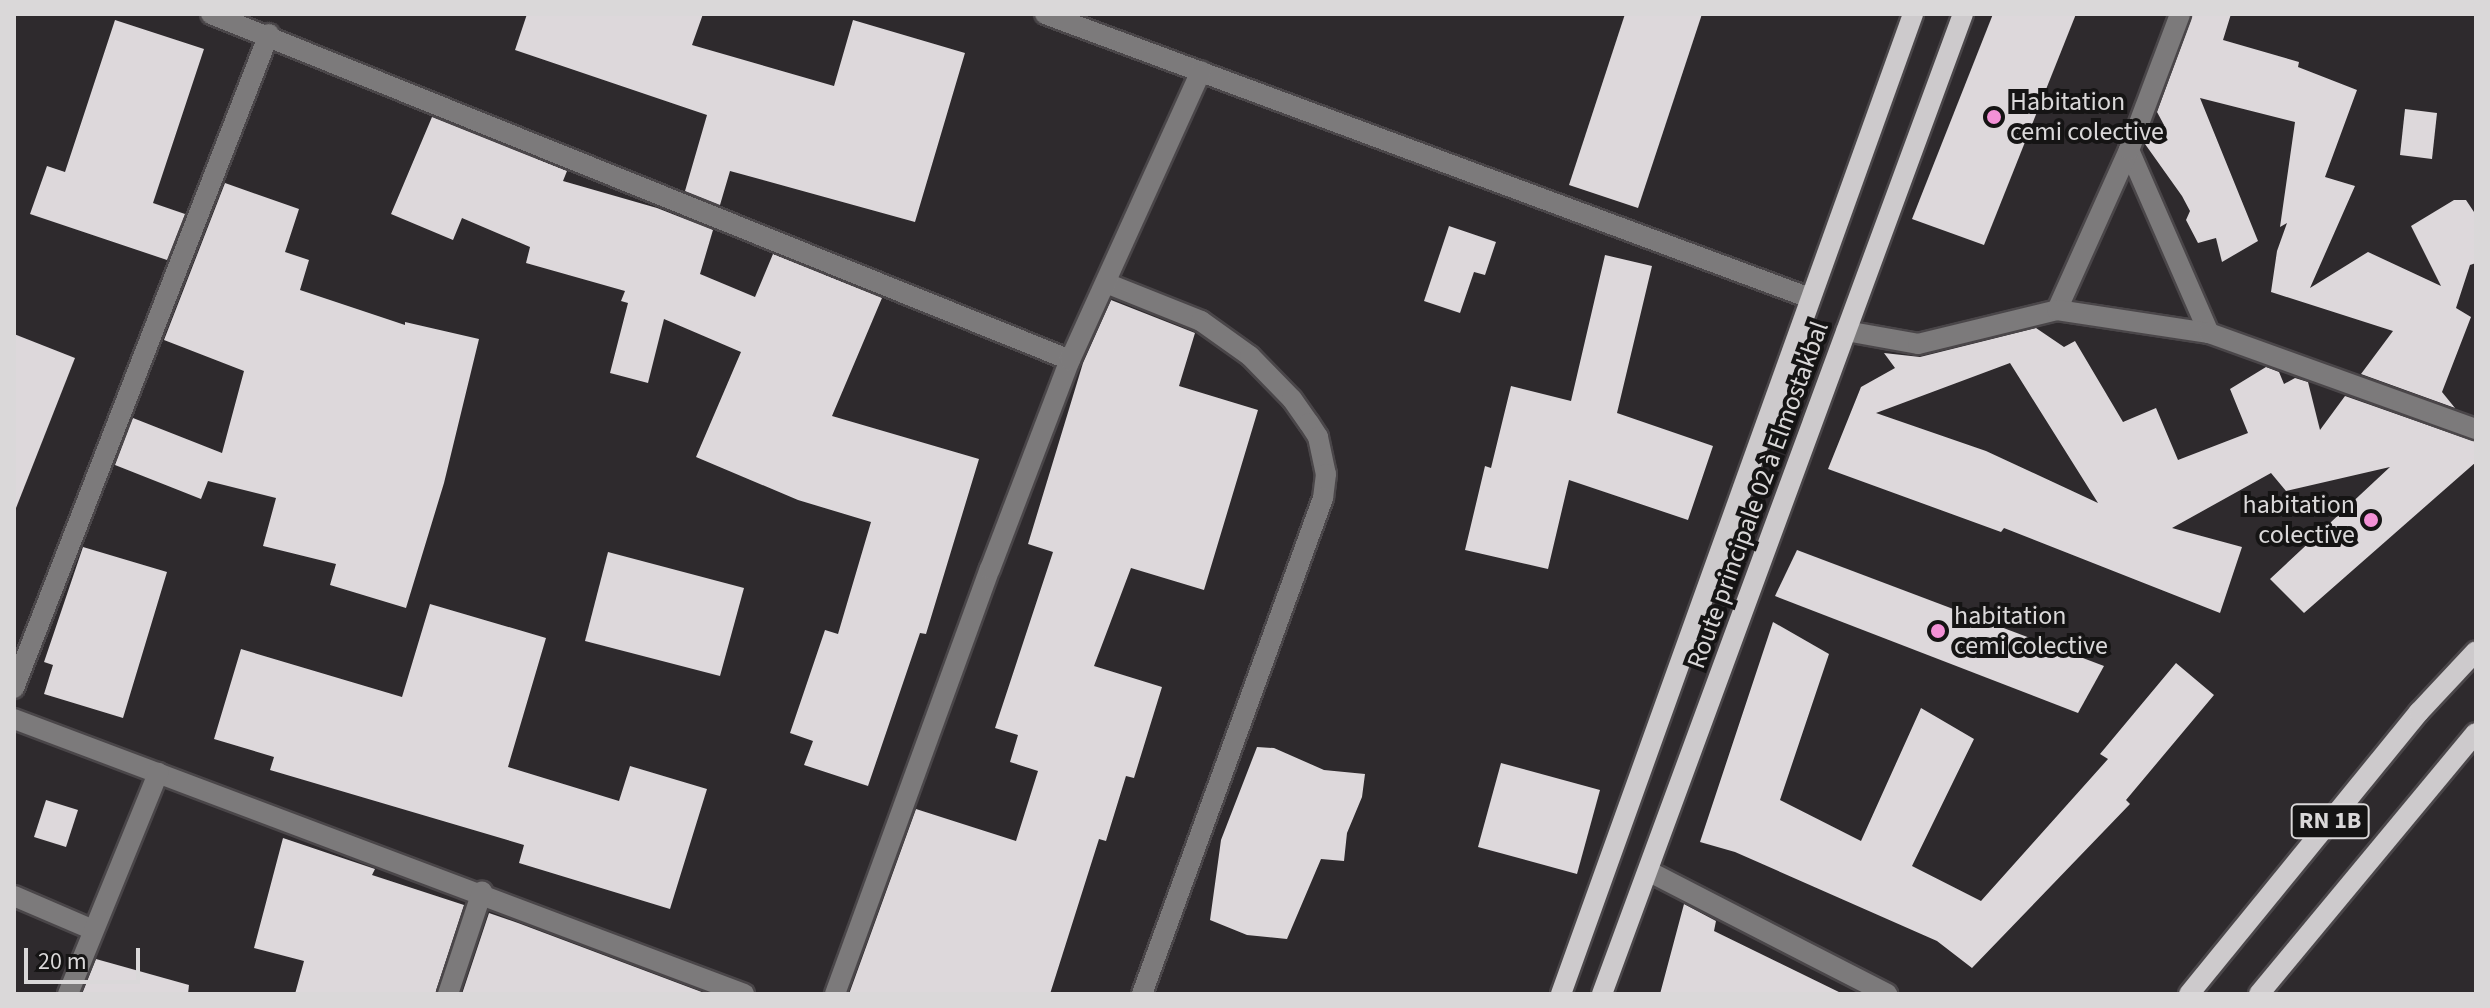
<!DOCTYPE html>
<html>
<head>
<meta charset="utf-8">
<style>
  body { margin:0 }
  #map { position:relative; width:2490px; height:1008px; overflow:hidden; background:#2e2a2d; font-family:"Source Sans 3",sans-serif }
  div>[style] { position:absolute }
  .building>* { inset:0; background:#ddd8db }
  .roads { filter:drop-shadow(2px 0 #4a4649) drop-shadow(-2px 0 #4a4649) drop-shadow(0 2px #4a4649) drop-shadow(0 -2px #4a4649) }
  .minor>* { height:20px; margin:-10px; padding:0 10px; transform-origin:10px; border-radius:10px; background:#7c7a7b }
  .major>* { height:20px; margin:-10px; padding:0 10px; transform-origin:10px; border-radius:10px; background:#cdcacc }
  .dots>* { width:22px; height:22px; translate:-50% -50%; box-sizing:border-box; border:4px solid #151414; border-radius:50% }
  span { translate:-50% -50%; white-space:nowrap; text-align:center; line-height:1.15; -webkit-text-stroke:8px #151414; paint-order:stroke }
  .shield-label span { padding:2px 6px; background:#151414; border:2px solid; border-radius:6px; -webkit-text-stroke-width:0 }
  .shield-label { font-size:24px; color:#dad8d9; font-weight:700 }
  .poi-label { font-size:26px; color:#dad8d9 }
  .left { translate:0 -50%; text-align:left }
  .right { translate:-100% -50%; text-align:right }
  .street-label { font-size:26px; color:#dad8d9 }
  .frame { position:absolute; inset:0; border:16px solid #dad8d9; pointer-events:none }
  .scale { position:absolute; left:24px; top:948px; width:116px; height:36px; box-sizing:border-box; border:4px solid #dad8d9; border-top:0; padding-left:10px; font-size:24px; line-height:28px; white-space:nowrap; color:#dad8d9; -webkit-text-stroke:6px #151414; paint-order:stroke }
</style>
</head>
<body>
<div id="map">
  <div class="building">
    <i style="clip-path:polygon(527px 14px,703px 14px,692px 45px,834px 86px,853px 20px,965px 53px,915px 222px,730px 171px,720px 205px,685px 191px,707px 115px,515px 50px)"></i>
    <i style="clip-path:polygon(1625px 14px,1702px 14px,1638px 208px,1569px 185px)"></i>
    <i style="clip-path:polygon(1993px 14px,2076px 14px,1984px 245px,1912px 219px)"></i>
    <i style="clip-path:polygon(2193px 14px,2231px 14px,2223px 40px,2299px 62px,2298px 67px,2357px 90px,2325px 177px,2355px 186px,2310px 288px,2368px 252px,2441px 286px,2411px 226px,2454px 200px,2466px 200px,2476px 215px,2476px 263px,2470px 265px,2456px 308px,2471px 317px,2442px 392px,2455px 408px,2361px 374px,2393px 331px,2271px 292px,2277px 251px,2287px 223px,2280px 227px,2295px 122px,2200px 98px,2258px 241px,2222px 262px,2216px 238px,2198px 243px,2186px 220px,2190px 211px,2182px 196px,2145px 144px,2148px 137px,2164px 125px,2157px 112px)"></i>
    <i style="clip-path:polygon(115px 20px,204px 49px,153px 203px,185px 214px,167px 260px,30px 214px,47px 166px,65px 172px)"></i>
    <i style="clip-path:polygon(2405px 109px,2437px 113px,2432px 159px,2400px 155px)"></i>
    <i style="clip-path:polygon(432px 117px,567px 171px,563px 181px,657px 208px,713px 230px,700px 274px,755px 297px,773px 254px,882px 298px,832px 416px,979px 459px,926px 634px,920px 633px,868px 786px,804px 765px,813px 741px,790px 733px,825px 630px,838px 634px,871px 522px,798px 500px,696px 457px,741px 352px,664px 319px,648px 383px,610px 373px,628px 303px,621px 301px,625px 291px,526px 263px,530px 247px,462px 218px,453px 240px,391px 214px)"></i>
    <i style="clip-path:polygon(225px 183px,299px 209px,285px 252px,309px 260px,300px 290px,405px 325px,405px 322px,479px 339px,444px 483px,406px 608px,330px 585px,336px 564px,263px 546px,276px 498px,208px 481px,201px 499px,115px 465px,133px 418px,222px 453px,244px 371px,164px 340px)"></i>
    <i style="clip-path:polygon(1449px 226px,1496px 242px,1485px 275px,1474px 272px,1460px 313px,1424px 301px)"></i>
    <i style="clip-path:polygon(1605px 255px,1652px 266px,1617px 413px,1713px 446px,1688px 520px,1569px 480px,1548px 569px,1465px 550px,1485px 466px,1491px 468px,1511px 386px,1571px 401px)"></i>
    <i style="clip-path:polygon(1111px 300px,1195px 333px,1179px 386px,1258px 410px,1204px 590px,1131px 568px,1094px 666px,1162px 687px,1134px 778px,1126px 776px,1106px 841px,1099px 839px,1050px 994px,849px 994px,916px 809px,1016px 841px,1038px 771px,1010px 762px,1018px 735px,995px 728px,1053px 552px,1028px 544px,1083px 363px)"></i>
    <i style="clip-path:polygon(evenodd,2036px 328px,2064px 347px,2075px 341px,2123px 422px,2156px 408px,2178px 460px,2248px 433px,2230px 389px,2266px 367px,2279px 372px,2284px 384px,2295px 378px,2308px 382px,2320px 430px,2345px 396px,2476px 442px,2476px 462px,2304px 613px,2270px 579px,2390px 467px,2286px 491px,2271px 473px,2172px 528px,2242px 547px,2220px 613px,2004px 528px,2001px 532px,1828px 469px,1861px 387px,1895px 368px,1884px 353px,1920px 357px,2036px 328px,2010px 363px,2098px 503px,1986px 451px,1876px 413px,2010px 363px)"></i>
    <i style="clip-path:polygon(14px 334px,75px 358px,16px 508px,14px 508px)"></i>
    <i style="clip-path:polygon(83px 547px,167px 572px,123px 718px,44px 694px,53px 665px,44px 662px)"></i>
    <i style="clip-path:polygon(1797px 550px,2104px 666px,2078px 713px,1775px 596px)"></i>
    <i style="clip-path:polygon(608px 552px,744px 588px,720px 676px,585px 641px)"></i>
    <i style="clip-path:polygon(430px 604px,546px 638px,508px 767px,619px 801px,630px 766px,707px 789px,670px 909px,519px 863px,524px 845px,270px 770px,274px 757px,214px 739px,241px 649px,402px 697px)"></i>
    <i style="clip-path:polygon(1773px 622px,1829px 654px,1780px 800px,1861px 841px,1921px 708px,1974px 739px,1912px 866px,1981px 901px,2108px 759px,2100px 754px,2176px 663px,2214px 695px,2126px 800px,2130px 804px,1972px 968px,1937px 941px,1735px 852px,1700px 842px)"></i>
    <i style="clip-path:polygon(1257px 747px,1274px 748px,1324px 770px,1365px 774px,1362px 797px,1347px 833px,1344px 861px,1321px 859px,1287px 939px,1247px 935px,1210px 920px,1221px 840px)"></i>
    <i style="clip-path:polygon(1501px 763px,1600px 790px,1577px 874px,1478px 847px)"></i>
    <i style="clip-path:polygon(46px 800px,78px 810px,66px 847px,34px 837px)"></i>
    <i style="clip-path:polygon(283px 838px,375px 869px,372px 875px,464px 905px,435px 994px,295px 994px,304px 961px,254px 948px)"></i>
    <i style="clip-path:polygon(1684px 904px,1716px 921px,1714px 931px,1843px 994px,1660px 994px)"></i>
    <i style="clip-path:polygon(489px 913px,518px 923px,707px 994px,462px 994px)"></i>
    <i style="clip-path:polygon(96px 959px,189px 985px,188px 994px,82px 994px)"></i>
  </div>
  <div class="roads">
    <div class="minor">
      <i style="left:211px;top:14px;width:926px;rotate:21.94deg"></i>
      <i style="left:1045px;top:14px;width:816px;rotate:20.37deg"></i>
      <i style="left:2129px;top:150px;width:200px;rotate:66.4deg"></i>
      <i style="left:1106px;top:283px;width:102px;rotate:21.8deg"></i>
      <i style="left:1201px;top:321px;width:60px;rotate:35.5deg"></i>
      <i style="left:1250px;top:356px;width:60px;rotate:45.7deg"></i>
      <i style="left:1292px;top:399px;width:29px;rotate:55deg"></i>
      <i style="left:1309px;top:423px;width:17px;rotate:57deg"></i>
      <i style="left:1318px;top:437px;width:38px;rotate:78deg"></i>
      <i style="left:1326px;top:474px;width:24px;rotate:97deg"></i>
      <i style="left:1323px;top:498px;width:528px;rotate:110.05deg"></i>
      <i style="left:2057px;top:310px;width:175px;rotate:-65.8deg"></i>
      <i style="left:2129px;top:150px;width:145px;rotate:-69.4deg"></i>
      <i style="left:1846px;top:331px;width:73px;rotate:10.2deg"></i>
      <i style="left:1918px;top:344px;width:143px;rotate:-13.7deg"></i>
      <i style="left:2057px;top:310px;width:154px;rotate:8.6deg"></i>
      <i style="left:2209px;top:333px;width:284px;rotate:19.8deg"></i>
      <i style="left:14px;top:688px;width:702px;rotate:-68.7deg"></i>
      <i style="left:14px;top:719px;width:780px;rotate:20.64deg"></i>
      <i style="left:1648px;top:871px;width:269px;rotate:27.2deg"></i>
      <i style="left:14px;top:896px;width:84px;rotate:23.2deg"></i>
      <i style="left:68px;top:994px;width:239px;rotate:-67.8deg"></i>
      <i style="left:448px;top:994px;width:108px;rotate:-71.6deg"></i>
      <i style="left:835px;top:994px;width:452px;rotate:-70deg"></i>
      <i style="left:990px;top:569px;width:224px;rotate:-69.1deg"></i>
      <i style="left:1070px;top:360px;width:317px;rotate:-65.6deg"></i>
    </div>
    <div class="major">
      <i style="left:1561px;top:994px;width:1041px;rotate:-70.24deg"></i>
      <i style="left:1602px;top:994px;width:1044px;rotate:-69.78deg"></i>
      <i style="left:2189px;top:994px;width:364px;rotate:-50.8deg"></i>
      <i style="left:2419px;top:712px;width:83px;rotate:-46.9deg"></i>
      <i style="left:2259px;top:994px;width:339px;rotate:-50.3deg"></i>
    </div>
  </div>
  <div class="dots">
    <i style="left:1994px;top:117px;background:#f391d6"></i>
    <i style="left:2371px;top:520px;background:#f391d6"></i>
    <i style="left:1938px;top:631px;background:#f391d6"></i>
  </div>
  <div class="shield-label">
    <span style="left:2330px;top:821px">RN 1B</span>
  </div>
  <div class="poi-label">
    <span class="left" style="left:2010px;top:117px">Habitation<br>cemi colective</span>
    <span class="right" style="left:2355px;top:520px">habitation<br>colective</span>
    <span class="left" style="left:1954px;top:631px">habitation<br>cemi colective</span>
  </div>
  <div class="street-label">
    <span style="left:1758px;top:495px;rotate:-70deg">Route principale 02 à Elmostakbal</span>
  </div>
  <div class="frame"></div>
  <div class="scale">20 m</div>
</div>
</body>
</html>
